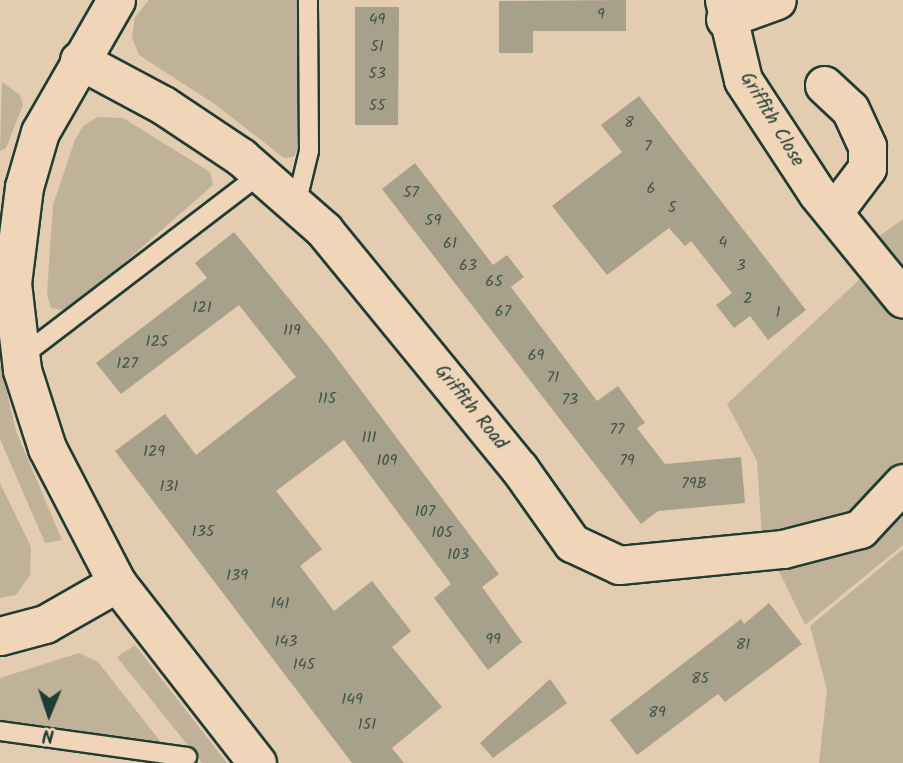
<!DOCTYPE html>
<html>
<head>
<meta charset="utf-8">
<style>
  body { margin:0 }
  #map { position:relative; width:903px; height:763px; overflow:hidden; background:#e4ccb0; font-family:Kalam,sans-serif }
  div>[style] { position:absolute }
  .green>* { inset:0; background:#c0b199 }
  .building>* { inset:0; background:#a7a08a }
  .roads { filter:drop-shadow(2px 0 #1f3d34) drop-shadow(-2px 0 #1f3d34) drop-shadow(0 2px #1f3d34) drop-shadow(0 -2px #1f3d34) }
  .lane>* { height:18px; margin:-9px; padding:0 9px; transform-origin:9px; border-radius:9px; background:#f1d5b8 }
  .street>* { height:37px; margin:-18.5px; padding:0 18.5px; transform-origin:18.5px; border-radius:18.5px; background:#f1d5b8 }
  span { translate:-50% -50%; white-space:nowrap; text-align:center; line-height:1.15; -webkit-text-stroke:5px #f1d5b8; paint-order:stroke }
  .number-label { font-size:16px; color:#41564a }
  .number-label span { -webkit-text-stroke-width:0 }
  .street-label { font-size:19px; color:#1f3d34 }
  .north { position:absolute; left:14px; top:679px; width:70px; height:70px; -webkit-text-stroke:5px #f1d5b8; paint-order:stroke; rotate:182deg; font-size:19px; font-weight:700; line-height:28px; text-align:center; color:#1f3d34 }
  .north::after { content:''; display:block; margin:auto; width:24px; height:32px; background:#1f3d34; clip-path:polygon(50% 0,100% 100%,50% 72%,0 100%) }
</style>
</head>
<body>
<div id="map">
  <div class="green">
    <i style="clip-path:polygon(149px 0,298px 0,298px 147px,294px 157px,284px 158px,216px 105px,139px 55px,132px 38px,135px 17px)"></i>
    <i style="clip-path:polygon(2px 82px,20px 95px,23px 105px,6px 148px,0 151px)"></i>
    <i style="clip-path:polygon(98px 117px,123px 118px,210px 172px,213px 185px,69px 311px,51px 308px,47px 294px,53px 205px,75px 140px,83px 126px)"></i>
    <i style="clip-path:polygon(903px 219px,903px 545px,805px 625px,777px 567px,763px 551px,757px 461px,727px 404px,876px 264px,863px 248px)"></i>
    <i style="clip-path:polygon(0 362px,16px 431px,62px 540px,45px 543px,0 439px)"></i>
    <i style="clip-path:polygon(0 483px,31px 547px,30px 575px,16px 595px,0 598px)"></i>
    <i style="clip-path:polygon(903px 549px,903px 763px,819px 763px,827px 690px,810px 626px)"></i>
    <i style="clip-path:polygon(135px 645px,227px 763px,202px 763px,117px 657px)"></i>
    <i style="clip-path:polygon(79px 653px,98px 662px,164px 746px,0 725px,0 678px)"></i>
  </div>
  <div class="building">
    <i style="clip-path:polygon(626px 0,626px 31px,533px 31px,533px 53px,499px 53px,499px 1px)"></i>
    <i style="clip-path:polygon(355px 7px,399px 7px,398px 125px,355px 125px)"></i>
    <i style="clip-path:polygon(639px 96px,806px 310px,768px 340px,750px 316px,734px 328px,716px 305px,732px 293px,691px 241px,685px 246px,669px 228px,607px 275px,552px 206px,622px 152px,601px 125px)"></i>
    <i style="clip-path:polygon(415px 163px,493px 265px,507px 255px,524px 277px,511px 287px,597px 401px,618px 386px,645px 423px,637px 428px,665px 464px,741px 457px,745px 503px,658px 511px,641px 524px,382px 189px)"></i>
    <i style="clip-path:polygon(234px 232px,327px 345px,499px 574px,482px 587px,522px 642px,488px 670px,434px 598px,451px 584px,344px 440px,276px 491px,322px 549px,300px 566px,334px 611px,372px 581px,411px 631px,392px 647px,442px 707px,392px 748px,404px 763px,352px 763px,115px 451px,165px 414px,196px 455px,296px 377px,239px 305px,121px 394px,96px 363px,207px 278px,195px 263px)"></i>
    <i style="clip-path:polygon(769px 603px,802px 644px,725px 702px,718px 694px,637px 755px,610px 720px,741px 619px,744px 624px)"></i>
    <i style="clip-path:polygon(550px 679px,567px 703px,493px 758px,480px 743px)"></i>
  </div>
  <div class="roads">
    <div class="lane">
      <i style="left:296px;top:205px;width:56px;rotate:-76.5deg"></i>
      <i style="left:309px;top:151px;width:151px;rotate:-90.4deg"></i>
      <i style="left:21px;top:357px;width:301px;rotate:-37.4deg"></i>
      <i style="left:0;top:731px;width:189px;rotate:7.9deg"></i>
    </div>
    <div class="street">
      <i style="left:116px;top:0;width:152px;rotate:119.9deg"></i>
      <i style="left:40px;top:132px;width:57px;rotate:106.2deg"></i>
      <i style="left:24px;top:187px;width:97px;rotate:97.1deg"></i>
      <i style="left:12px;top:283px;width:88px;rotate:83.4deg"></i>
      <i style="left:22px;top:370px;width:82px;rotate:72.2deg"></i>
      <i style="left:47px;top:448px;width:152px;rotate:62.6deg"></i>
      <i style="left:117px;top:583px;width:228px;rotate:52.1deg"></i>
      <i style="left:724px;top:0;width:82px;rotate:76.6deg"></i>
      <i style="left:743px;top:80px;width:135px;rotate:56.8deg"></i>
      <i style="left:817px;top:193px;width:136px;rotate:50.9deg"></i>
      <i style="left:725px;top:19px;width:55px;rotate:-20.1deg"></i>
      <i style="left:79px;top:60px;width:95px;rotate:28.2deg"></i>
      <i style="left:163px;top:105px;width:94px;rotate:33.7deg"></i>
      <i style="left:241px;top:157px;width:111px;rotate:41.3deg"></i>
      <i style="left:324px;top:230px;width:308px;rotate:50.7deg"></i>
      <i style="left:519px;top:468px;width:92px;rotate:54.8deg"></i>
      <i style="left:572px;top:543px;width:52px;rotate:25.1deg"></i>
      <i style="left:619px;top:565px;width:165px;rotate:-5.6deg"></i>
      <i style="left:783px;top:549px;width:80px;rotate:-14.6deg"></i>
      <i style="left:860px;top:529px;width:63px;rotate:-46.9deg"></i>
      <i style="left:824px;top:85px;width:35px;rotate:43deg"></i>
      <i style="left:850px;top:109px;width:41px;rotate:65.3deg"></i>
      <i style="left:867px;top:146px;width:22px;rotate:90deg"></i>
      <i style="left:867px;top:168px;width:55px;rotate:126.9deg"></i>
      <i style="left:0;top:636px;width:47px;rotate:-14.9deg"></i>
      <i style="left:45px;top:624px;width:83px;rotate:-29.7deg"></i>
    </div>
  </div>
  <div class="number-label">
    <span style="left:601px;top:15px">9</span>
    <span style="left:377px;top:20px">49</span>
    <span style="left:377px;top:47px">51</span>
    <span style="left:377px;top:74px">53</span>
    <span style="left:377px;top:106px">55</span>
    <span style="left:629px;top:123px">8</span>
    <span style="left:648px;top:147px">7</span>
    <span style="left:651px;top:189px">6</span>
    <span style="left:411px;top:193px">57</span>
    <span style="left:672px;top:208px">5</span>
    <span style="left:433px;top:221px">59</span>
    <span style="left:723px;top:243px">4</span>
    <span style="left:450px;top:244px">61</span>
    <span style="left:468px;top:266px">63</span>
    <span style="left:741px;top:266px">3</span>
    <span style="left:494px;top:282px">65</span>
    <span style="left:748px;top:299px">2</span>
    <span style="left:202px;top:308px">121</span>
    <span style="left:503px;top:312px">67</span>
    <span style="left:778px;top:313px">1</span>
    <span style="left:292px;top:331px">119</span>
    <span style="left:157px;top:342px">125</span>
    <span style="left:536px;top:356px">69</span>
    <span style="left:127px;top:364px">127</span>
    <span style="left:553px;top:378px">71</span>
    <span style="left:327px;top:399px">115</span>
    <span style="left:570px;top:400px">73</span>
    <span style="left:617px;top:430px">77</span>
    <span style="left:369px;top:438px">111</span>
    <span style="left:154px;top:452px">129</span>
    <span style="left:387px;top:461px">109</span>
    <span style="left:627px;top:461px">79</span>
    <span style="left:694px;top:484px">79B</span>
    <span style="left:169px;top:487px">131</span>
    <span style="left:425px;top:512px">107</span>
    <span style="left:203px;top:532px">135</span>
    <span style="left:442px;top:533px">105</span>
    <span style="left:458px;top:555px">103</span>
    <span style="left:237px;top:576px">139</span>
    <span style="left:280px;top:604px">141</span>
    <span style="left:493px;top:640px">99</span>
    <span style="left:286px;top:642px">143</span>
    <span style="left:743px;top:645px">81</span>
    <span style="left:304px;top:665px">145</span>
    <span style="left:700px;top:679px">85</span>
    <span style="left:352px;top:700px">149</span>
    <span style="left:657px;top:713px">89</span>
    <span style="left:367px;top:725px">151</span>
  </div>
  <div class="street-label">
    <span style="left:771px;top:120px;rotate:59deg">Griffith Close</span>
    <span style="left:470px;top:408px;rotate:51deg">Griffith Road</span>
  </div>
  <div class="north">N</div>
</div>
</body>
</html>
